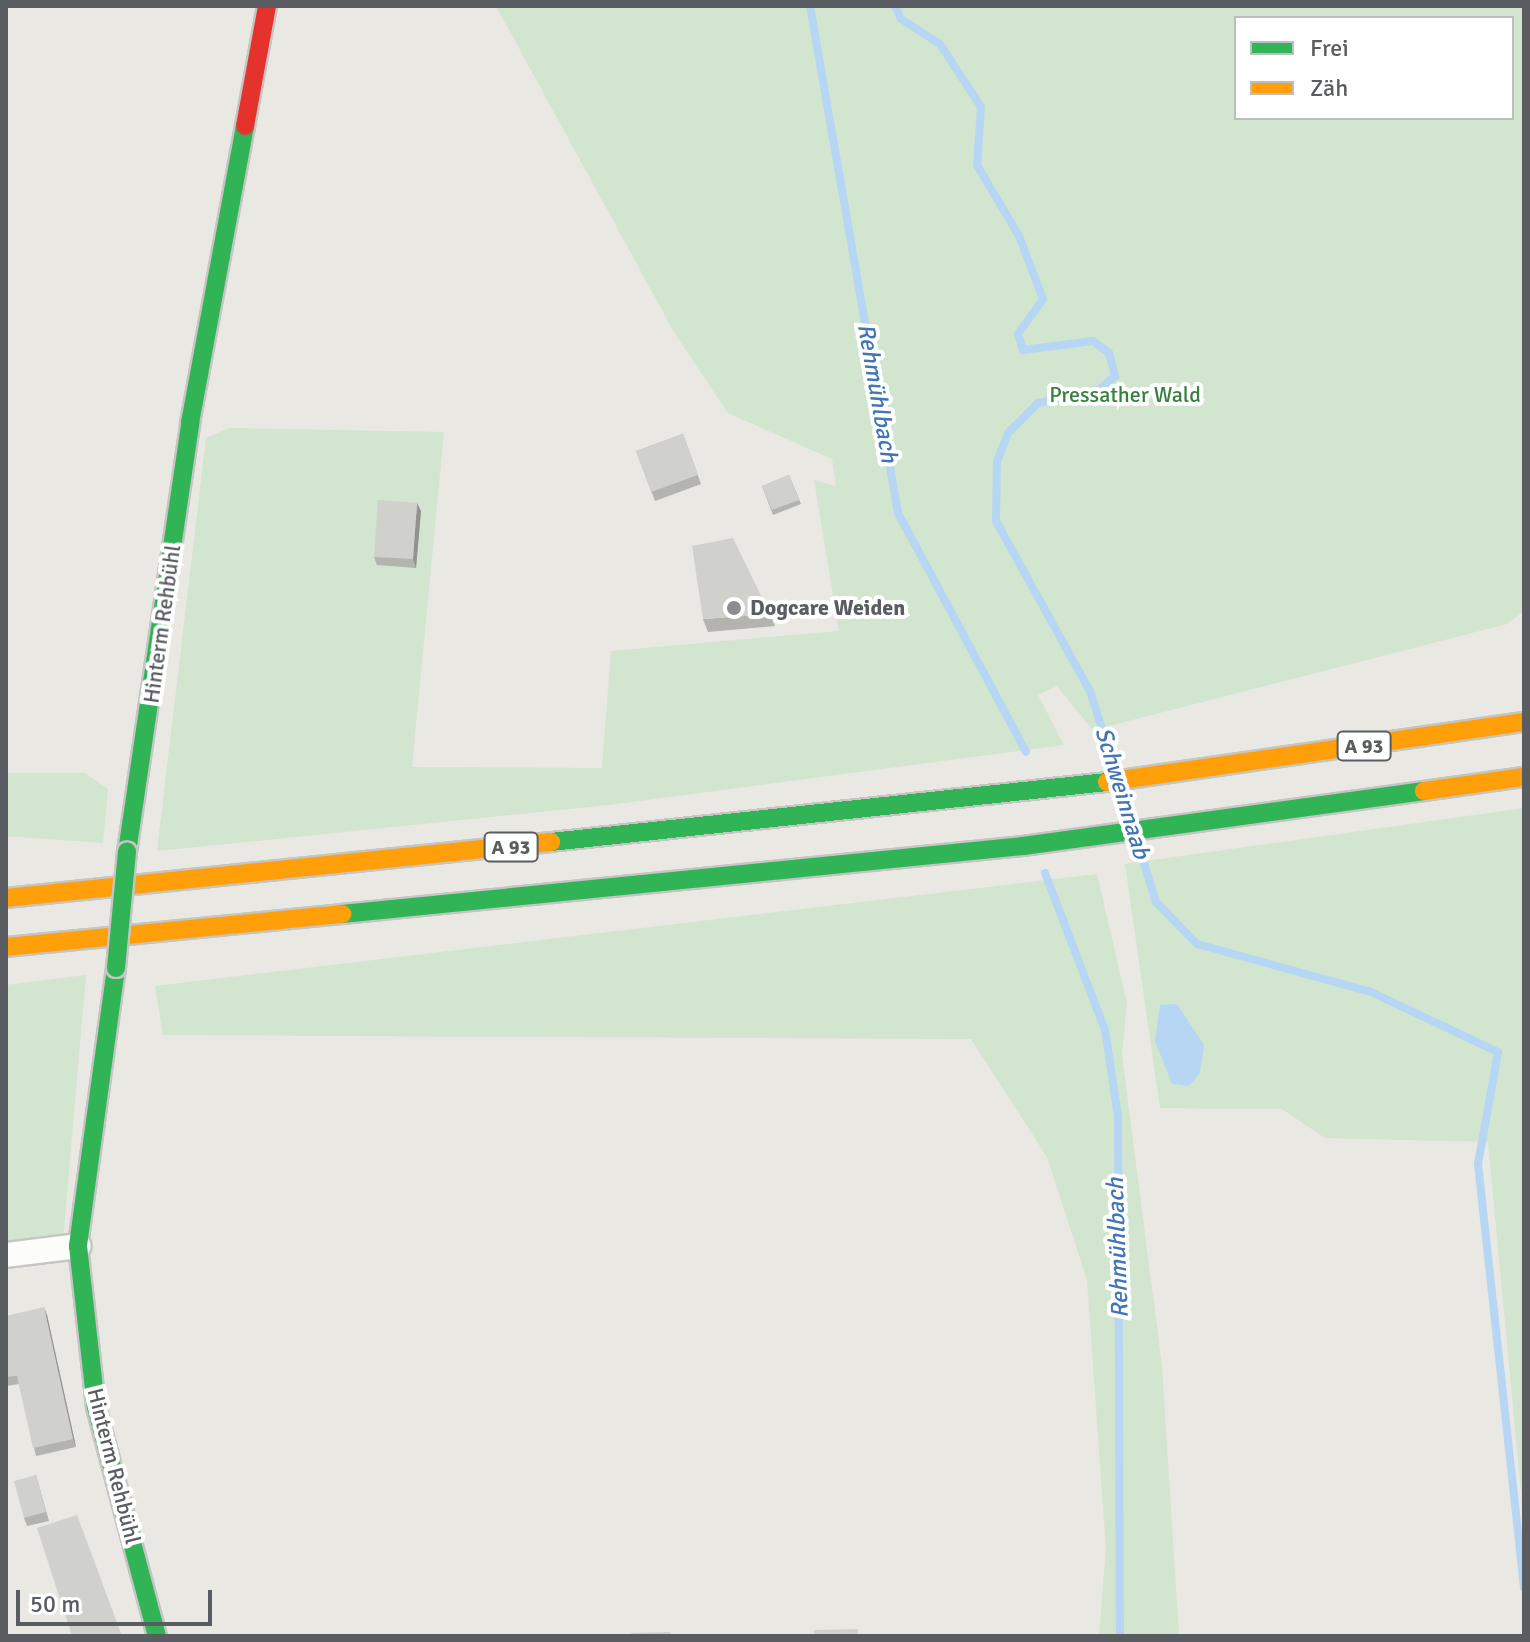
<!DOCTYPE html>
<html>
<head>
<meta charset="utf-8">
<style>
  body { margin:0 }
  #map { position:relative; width:1530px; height:1642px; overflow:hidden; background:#e9e8e3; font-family:Signika,sans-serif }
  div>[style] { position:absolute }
  .green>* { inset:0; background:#d1e5cf }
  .water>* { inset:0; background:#b7d6f4 }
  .stream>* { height:8px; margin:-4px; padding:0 4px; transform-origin:4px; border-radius:4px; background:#b7d6f4 }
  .roads { filter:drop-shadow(2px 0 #c5c5c4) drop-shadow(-2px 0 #c5c5c4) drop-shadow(0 2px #c5c5c4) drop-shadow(0 -2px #c5c5c4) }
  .street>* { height:24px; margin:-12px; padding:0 12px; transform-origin:12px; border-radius:12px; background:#fcfcfb }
  .fast>* { height:18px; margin:-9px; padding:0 9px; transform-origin:9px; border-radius:9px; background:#30b455 }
  .slow>* { height:18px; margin:-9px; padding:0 9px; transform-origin:9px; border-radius:9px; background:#ff9f0a }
  .jam>* { height:18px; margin:-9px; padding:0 9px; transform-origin:9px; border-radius:9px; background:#e5322d }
  .bridges { filter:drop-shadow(2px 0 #c6c6c5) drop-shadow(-2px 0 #c6c6c5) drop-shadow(0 2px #c6c6c5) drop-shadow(0 -2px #c6c6c5) }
  .fast-bridge>* { height:18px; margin:-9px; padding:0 9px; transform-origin:9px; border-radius:9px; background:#30b455 }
  .wall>* { inset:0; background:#b3b3b0 }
  .shaded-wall>* { inset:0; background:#929290 }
  .building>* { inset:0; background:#d0d0cd }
  .dots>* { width:22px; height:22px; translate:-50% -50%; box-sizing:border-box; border:4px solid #fff; border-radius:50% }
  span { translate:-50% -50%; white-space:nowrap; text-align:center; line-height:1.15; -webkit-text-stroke:8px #fff; paint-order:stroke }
  .shield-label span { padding:2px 6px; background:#fff; border:2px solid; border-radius:6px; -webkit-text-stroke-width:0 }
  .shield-label { font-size:20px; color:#595c61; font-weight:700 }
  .park-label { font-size:22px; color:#37813f }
  .poi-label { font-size:22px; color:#595c61; font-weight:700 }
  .left { translate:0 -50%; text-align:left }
  .street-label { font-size:22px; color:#595c61 }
  .water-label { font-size:24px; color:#4275b4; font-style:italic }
  .frame { position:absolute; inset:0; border:8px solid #595c61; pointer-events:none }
  .legend { position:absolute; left:1234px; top:16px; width:280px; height:104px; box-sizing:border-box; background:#fff; border:2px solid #bdbec0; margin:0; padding:10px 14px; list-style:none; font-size:24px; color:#595c61 }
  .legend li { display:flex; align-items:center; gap:16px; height:40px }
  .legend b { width:40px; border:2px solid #bdbec0 }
  .scale { position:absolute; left:16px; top:1590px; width:196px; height:36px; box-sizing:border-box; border:4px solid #595c61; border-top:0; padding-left:10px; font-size:24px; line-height:28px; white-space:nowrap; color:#595c61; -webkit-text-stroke:6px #fff; paint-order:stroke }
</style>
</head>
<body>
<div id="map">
  <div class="green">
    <i style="clip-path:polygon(evenodd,496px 6px,1524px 6px,1524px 611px,1507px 624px,1093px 730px,1057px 686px,1038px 695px,1064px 745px,609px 805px,157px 851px,206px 438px,229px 428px,444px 432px,412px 767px,602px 768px,611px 651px,839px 631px,814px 480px,836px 486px,832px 459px,728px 413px,674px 332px,496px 6px,1236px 18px,1512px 18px,1512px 118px,1236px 118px,1236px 18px)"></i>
    <i style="clip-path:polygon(6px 773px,85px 773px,108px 789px,103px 843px,6px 836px)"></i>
    <i style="clip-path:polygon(1524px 808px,1524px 1524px,1488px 1142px,1325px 1138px,1282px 1109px,1160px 1108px,1125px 864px)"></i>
    <i style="clip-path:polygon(1097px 874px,1127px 1003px,1122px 1055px,1162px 1366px,1179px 1636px,1099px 1636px,1106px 1549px,1087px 1280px,1047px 1157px,971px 1039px,163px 1035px,155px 986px)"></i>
    <i style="clip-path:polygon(86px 975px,63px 1239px,6px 1245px,6px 985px)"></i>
  </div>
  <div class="water">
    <i style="clip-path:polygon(1177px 1004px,1204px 1045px,1200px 1073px,1189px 1086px,1172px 1084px,1155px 1041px,1160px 1005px)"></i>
  </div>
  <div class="stream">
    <i style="left:810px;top:6px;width:515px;rotate:80.15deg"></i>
    <i style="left:898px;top:513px;width:271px;rotate:61.8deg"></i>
    <i style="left:895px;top:6px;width:14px;rotate:65deg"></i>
    <i style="left:901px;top:19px;width:46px;rotate:32.7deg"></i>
    <i style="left:940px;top:44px;width:75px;rotate:56.9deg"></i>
    <i style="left:981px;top:107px;width:58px;rotate:93.9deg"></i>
    <i style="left:977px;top:165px;width:82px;rotate:59.4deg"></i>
    <i style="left:1019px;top:236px;width:67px;rotate:69.1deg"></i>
    <i style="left:1043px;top:299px;width:43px;rotate:125.5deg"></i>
    <i style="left:1018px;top:334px;width:17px;rotate:73deg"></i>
    <i style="left:1023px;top:350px;width:71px;rotate:-7.3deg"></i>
    <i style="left:1093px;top:341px;width:20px;rotate:37deg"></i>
    <i style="left:1109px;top:353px;width:24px;rotate:75deg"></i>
    <i style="left:1115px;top:376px;width:21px;rotate:139deg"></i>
    <i style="left:1099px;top:390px;width:62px;rotate:168deg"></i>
    <i style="left:1038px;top:403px;width:42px;rotate:135deg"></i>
    <i style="left:1008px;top:433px;width:30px;rotate:111deg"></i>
    <i style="left:997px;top:461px;width:60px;rotate:91deg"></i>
    <i style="left:996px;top:521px;width:194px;rotate:61.1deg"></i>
    <i style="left:1090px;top:691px;width:80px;rotate:72.5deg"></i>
    <i style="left:1121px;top:791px;width:30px;rotate:73deg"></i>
    <i style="left:1138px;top:844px;width:61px;rotate:72.8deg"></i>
    <i style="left:1156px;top:902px;width:59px;rotate:45.7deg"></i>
    <i style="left:1197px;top:944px;width:180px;rotate:15.4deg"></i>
    <i style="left:1371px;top:992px;width:140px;rotate:25.3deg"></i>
    <i style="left:1498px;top:1052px;width:114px;rotate:100.1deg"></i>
    <i style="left:1478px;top:1164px;width:426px;rotate:83.8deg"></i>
    <i style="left:1045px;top:873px;width:168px;rotate:69.1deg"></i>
    <i style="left:1105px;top:1030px;width:87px;rotate:81.4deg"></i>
    <i style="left:1118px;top:1116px;width:520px;rotate:89.78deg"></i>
  </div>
  <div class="roads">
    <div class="street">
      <i style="left:6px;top:1255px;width:73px;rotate:-7.1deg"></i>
    </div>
    <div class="fast">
      <i style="left:551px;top:842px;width:559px;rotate:-6.16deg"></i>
      <i style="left:127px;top:852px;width:434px;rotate:-81.6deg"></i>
      <i style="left:190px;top:423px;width:302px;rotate:-79.5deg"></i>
      <i style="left:342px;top:914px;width:684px;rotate:-5.7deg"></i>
      <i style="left:1023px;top:846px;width:405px;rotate:-7.8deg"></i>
      <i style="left:116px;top:968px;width:281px;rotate:97.8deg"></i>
      <i style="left:78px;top:1246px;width:162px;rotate:83.6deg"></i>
      <i style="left:96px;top:1407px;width:237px;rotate:75.1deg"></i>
    </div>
    <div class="slow">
      <i style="left:1107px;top:782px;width:421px;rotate:-8.2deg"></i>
      <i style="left:1424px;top:791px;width:101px;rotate:-8deg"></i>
      <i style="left:6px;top:898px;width:548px;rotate:-5.87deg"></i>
      <i style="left:6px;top:947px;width:338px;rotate:-5.6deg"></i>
    </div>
    <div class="jam">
      <i style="left:245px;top:126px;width:122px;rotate:-79.6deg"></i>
    </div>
  </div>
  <div class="bridges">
    <div class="fast-bridge">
      <i style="left:116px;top:968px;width:117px;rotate:-84.6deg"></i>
    </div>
  </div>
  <div class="wall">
    <i style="clip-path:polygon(683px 434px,701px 484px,655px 501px,636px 451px)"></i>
    <i style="clip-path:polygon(789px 475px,801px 504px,773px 515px,762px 486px)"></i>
    <i style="clip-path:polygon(421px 511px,416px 568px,377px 565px,374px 557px)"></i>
    <i style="clip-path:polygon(770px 614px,775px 626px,708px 632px,703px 619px)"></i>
    <i style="clip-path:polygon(47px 1315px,76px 1447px,36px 1456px,19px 1384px,6px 1386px,6px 1316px)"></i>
    <i style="clip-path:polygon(36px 1475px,49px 1521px,27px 1526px,24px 1518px)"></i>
  </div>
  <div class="shaded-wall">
    <i style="clip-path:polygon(417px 503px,421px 511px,416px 568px,413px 559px)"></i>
    <i style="clip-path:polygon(44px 1307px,47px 1315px,76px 1447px,73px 1439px)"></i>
  </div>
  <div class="building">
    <i style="clip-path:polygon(683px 434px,698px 475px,651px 492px,636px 451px)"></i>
    <i style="clip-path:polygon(789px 475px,799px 500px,772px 510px,762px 486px)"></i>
    <i style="clip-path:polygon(378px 500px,417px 503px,413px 559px,374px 557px)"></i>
    <i style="clip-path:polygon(733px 538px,770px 614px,703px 619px,692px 546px)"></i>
    <i style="clip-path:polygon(44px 1307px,73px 1439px,33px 1448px,17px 1376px,6px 1377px,6px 1316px)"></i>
    <i style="clip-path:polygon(36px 1475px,46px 1512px,24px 1518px,14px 1481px)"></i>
    <i style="clip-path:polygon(77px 1515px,122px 1636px,72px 1636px,37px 1528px)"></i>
    <i style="clip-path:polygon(858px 1629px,858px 1636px,814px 1636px,814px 1630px)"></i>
    <i style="clip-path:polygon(670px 1632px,670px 1636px,631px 1636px,631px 1633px)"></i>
  </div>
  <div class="dots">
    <i style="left:734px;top:608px;background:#8b8d8e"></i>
  </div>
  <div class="shield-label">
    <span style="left:1364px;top:746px">A 93</span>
    <span style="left:511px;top:847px">A 93</span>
  </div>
  <div class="park-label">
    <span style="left:1125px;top:395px">Pressather Wald</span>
  </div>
  <div class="poi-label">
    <span class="left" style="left:750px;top:608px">Dogcare Weiden</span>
  </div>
  <div class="street-label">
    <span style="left:162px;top:624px;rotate:-82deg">Hinterm Rehbühl</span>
    <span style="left:114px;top:1466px;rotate:76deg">Hinterm Rehbühl</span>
  </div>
  <div class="water-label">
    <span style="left:877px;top:393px;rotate:80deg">Rehmühlbach</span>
    <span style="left:1122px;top:793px;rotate:73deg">Schweinnaab</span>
    <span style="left:1118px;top:1248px;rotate:-92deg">Rehmühlbach</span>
  </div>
  <div class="frame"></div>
  <ul class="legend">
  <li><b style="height:10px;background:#30b455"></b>Frei</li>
  <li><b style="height:10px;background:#ff9f0a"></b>Zäh</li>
  </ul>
  <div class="scale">50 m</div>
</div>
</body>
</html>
